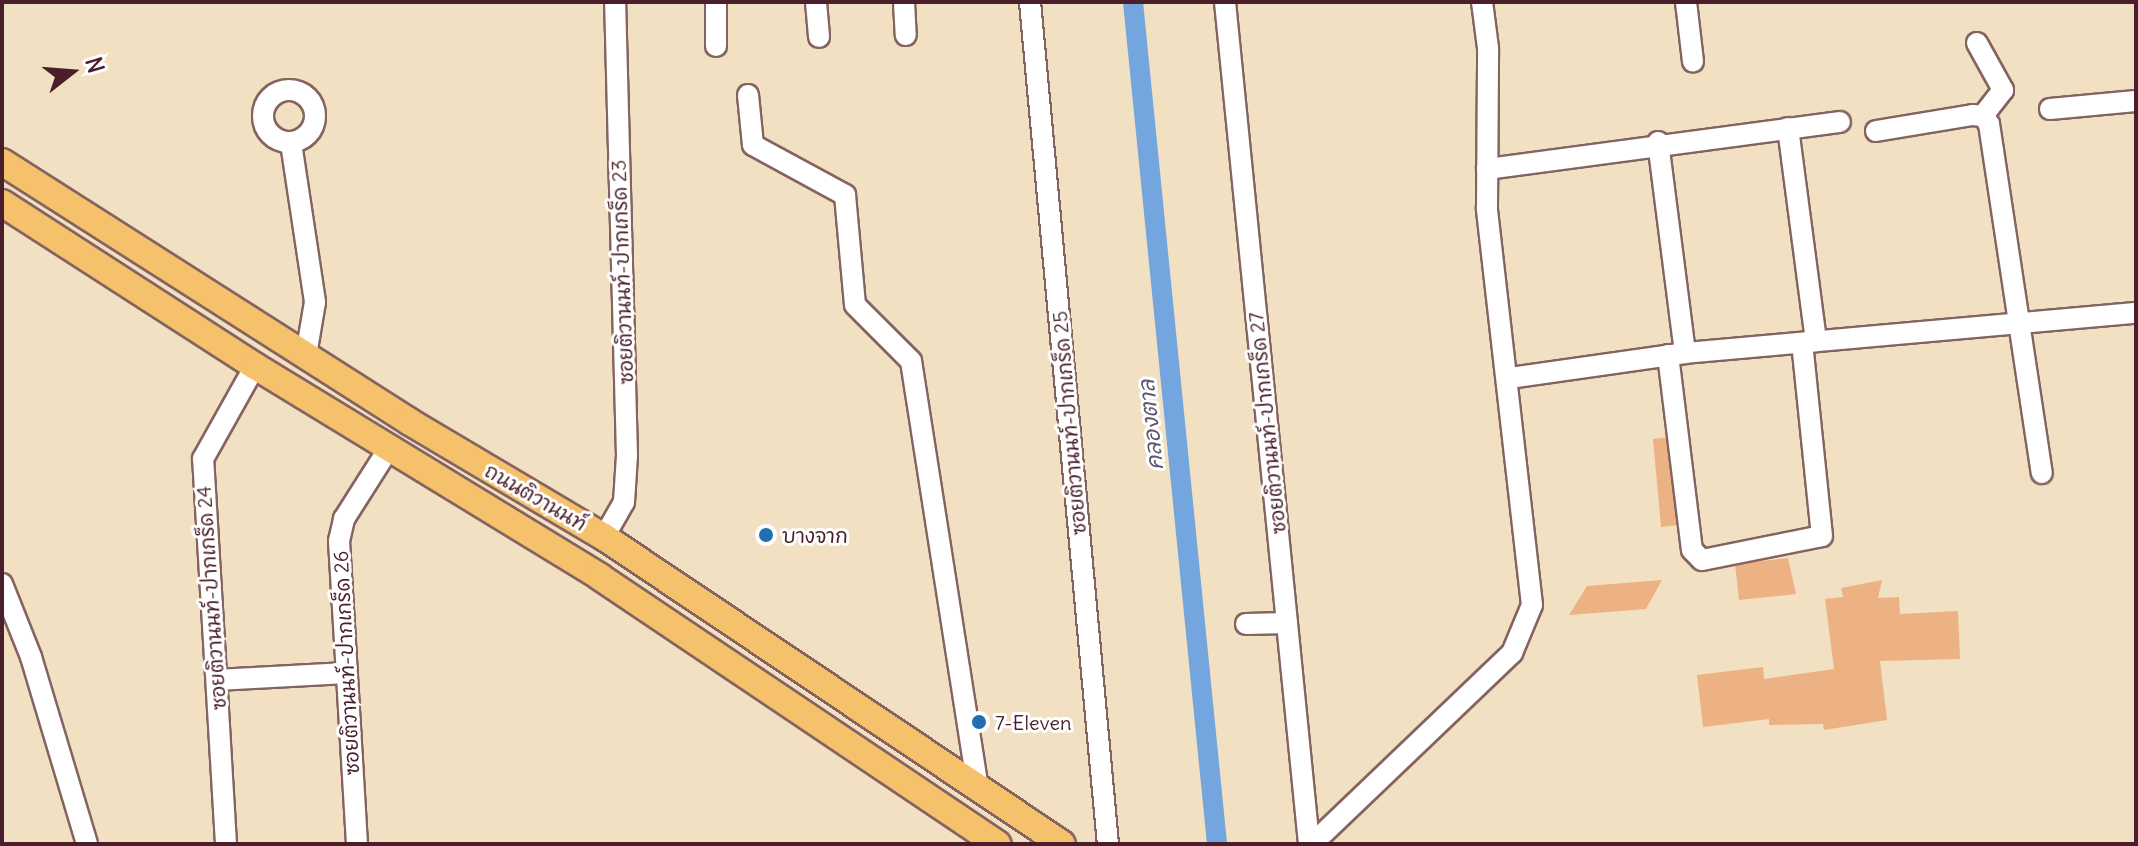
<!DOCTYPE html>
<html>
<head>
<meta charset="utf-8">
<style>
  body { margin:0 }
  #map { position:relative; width:2138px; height:846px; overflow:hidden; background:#f2e0c2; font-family:Delius,"Playpen Sans Thai",sans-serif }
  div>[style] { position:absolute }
  .canal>* { height:20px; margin:-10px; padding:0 10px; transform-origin:10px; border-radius:10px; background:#73a5de }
  .building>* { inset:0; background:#ecb283 }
  .roads { filter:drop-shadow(2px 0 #856360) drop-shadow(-2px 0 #856360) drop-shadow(0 2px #856360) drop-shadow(0 -2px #856360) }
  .minor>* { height:20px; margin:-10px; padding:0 10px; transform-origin:10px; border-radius:10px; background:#fff }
  .minor>.ring { margin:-10px; padding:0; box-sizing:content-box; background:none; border:20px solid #fff; border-radius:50% }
  .major>* { height:26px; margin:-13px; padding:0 13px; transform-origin:13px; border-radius:13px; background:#f5c16b }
  .dots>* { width:22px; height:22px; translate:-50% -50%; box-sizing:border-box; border:4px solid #fff; border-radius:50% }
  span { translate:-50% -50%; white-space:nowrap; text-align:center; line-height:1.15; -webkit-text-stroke:6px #fff; paint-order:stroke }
  .street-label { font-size:20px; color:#4a1f2b }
  .poi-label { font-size:20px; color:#4a1f2b }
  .left { translate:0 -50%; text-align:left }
  .water-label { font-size:22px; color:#5a5573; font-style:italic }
  .frame { position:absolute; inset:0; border:4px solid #4a1f2b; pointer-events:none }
  .north { position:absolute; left:32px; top:32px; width:80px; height:80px; -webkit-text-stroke:6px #fff; paint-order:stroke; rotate:73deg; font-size:22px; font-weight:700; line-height:32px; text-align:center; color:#4a1f2b }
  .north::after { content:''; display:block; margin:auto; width:28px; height:36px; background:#4a1f2b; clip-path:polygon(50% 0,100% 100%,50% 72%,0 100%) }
</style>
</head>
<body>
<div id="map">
  <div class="canal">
    <i style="left:1133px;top:2px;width:846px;rotate:84.3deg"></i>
  </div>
  <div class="building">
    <i style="clip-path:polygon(1670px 437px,1678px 525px,1661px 527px,1653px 439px)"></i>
    <i style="clip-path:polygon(1788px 558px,1796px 594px,1739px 600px,1735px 564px)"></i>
    <i style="clip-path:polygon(1662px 580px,1646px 609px,1569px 615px,1587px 586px)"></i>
    <i style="clip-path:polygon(1882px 580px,1878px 598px,1899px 597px,1900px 614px,1958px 611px,1960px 659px,1880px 661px,1887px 720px,1824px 730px,1823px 724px,1769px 725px,1769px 719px,1703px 727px,1697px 675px,1763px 667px,1764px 679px,1834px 669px,1825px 599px,1843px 597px,1841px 588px)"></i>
  </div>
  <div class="roads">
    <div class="minor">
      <i style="left:816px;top:2px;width:35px;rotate:85deg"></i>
      <i style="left:904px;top:2px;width:33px;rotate:87deg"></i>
      <i style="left:1030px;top:2px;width:846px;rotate:84.71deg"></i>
      <i style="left:1225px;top:2px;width:846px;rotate:84.3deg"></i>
      <i style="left:1686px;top:2px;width:60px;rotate:83.3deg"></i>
      <i style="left:1977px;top:43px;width:54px;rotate:61deg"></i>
      <i style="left:2003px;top:90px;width:33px;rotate:128deg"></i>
      <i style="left:716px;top:46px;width:44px;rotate:-90deg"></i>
      <i class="ring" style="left:263px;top:90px;width:32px;height:32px"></i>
      <i style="left:748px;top:95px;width:50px;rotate:84.3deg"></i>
      <i style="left:753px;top:145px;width:105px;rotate:28.5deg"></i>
      <i style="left:845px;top:195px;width:110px;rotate:84.8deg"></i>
      <i style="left:855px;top:305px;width:79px;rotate:45deg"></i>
      <i style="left:911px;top:361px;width:432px;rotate:81.1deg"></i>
      <i style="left:2050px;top:109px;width:86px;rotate:-5.3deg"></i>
      <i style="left:1788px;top:128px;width:215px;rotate:82.5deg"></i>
      <i style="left:1876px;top:131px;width:98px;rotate:-9.4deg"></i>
      <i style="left:1973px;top:115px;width:10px;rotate:6deg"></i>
      <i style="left:1983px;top:116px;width:10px;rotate:53deg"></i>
      <i style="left:1989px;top:124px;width:353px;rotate:81.4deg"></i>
      <i style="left:1658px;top:142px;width:213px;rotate:82.7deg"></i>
      <i style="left:291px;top:143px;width:161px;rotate:81.4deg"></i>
      <i style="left:315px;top:302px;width:54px;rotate:99.6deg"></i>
      <i style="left:1487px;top:169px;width:356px;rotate:-7.6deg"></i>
      <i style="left:1668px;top:355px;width:196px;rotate:83deg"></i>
      <i style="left:1692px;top:550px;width:14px;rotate:45deg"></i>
      <i style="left:1702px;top:560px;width:122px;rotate:-11.3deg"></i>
      <i style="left:1822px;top:536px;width:194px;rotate:-95.9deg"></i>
      <i style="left:1510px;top:378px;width:177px;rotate:-8.1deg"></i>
      <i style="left:1685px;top:353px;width:453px;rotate:-5.1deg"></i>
      <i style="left:604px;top:537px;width:40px;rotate:-60.3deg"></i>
      <i style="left:624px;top:502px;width:46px;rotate:-86.3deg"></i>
      <i style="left:627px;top:456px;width:454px;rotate:-91.5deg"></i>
      <i style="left:2px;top:584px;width:79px;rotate:68.3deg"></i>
      <i style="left:31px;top:657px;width:195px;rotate:73.3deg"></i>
      <i style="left:1246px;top:624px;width:41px;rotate:-1.4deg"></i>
      <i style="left:217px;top:680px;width:129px;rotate:-3.1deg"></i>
      <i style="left:226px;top:844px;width:386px;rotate:-93.4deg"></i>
      <i style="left:203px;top:459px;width:107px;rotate:-60.8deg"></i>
      <i style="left:357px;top:844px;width:304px;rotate:-93.4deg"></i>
      <i style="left:339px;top:541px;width:23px;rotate:-77deg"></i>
      <i style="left:344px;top:519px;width:84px;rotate:-57.6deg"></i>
      <i style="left:1312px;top:844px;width:277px;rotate:-43.7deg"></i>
      <i style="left:1512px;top:653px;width:52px;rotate:-67.4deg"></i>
      <i style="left:1532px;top:605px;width:400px;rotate:-96.5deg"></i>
      <i style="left:1487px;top:208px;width:160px;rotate:-89.6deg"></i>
      <i style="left:1488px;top:48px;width:46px;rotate:-97.4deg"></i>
    </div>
    <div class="major">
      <i style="left:2px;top:162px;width:484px;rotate:32.5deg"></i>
      <i style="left:410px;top:422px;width:226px;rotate:30.7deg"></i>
      <i style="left:604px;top:537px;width:551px;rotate:33.83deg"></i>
      <i style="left:2px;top:203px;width:301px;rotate:32.8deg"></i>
      <i style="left:255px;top:366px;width:404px;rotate:31.4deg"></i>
      <i style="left:600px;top:577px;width:479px;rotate:33.9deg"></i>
    </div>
  </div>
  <div class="dots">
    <i style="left:766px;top:535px;background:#1f6fb2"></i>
    <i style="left:979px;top:722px;background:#1f6fb2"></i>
  </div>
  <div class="street-label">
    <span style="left:622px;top:272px;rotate:-92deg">ซอยติวานนท์-ปากเกร็ด 23</span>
    <span style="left:1069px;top:423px;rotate:-95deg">ซอยติวานนท์-ปากเกร็ด 25</span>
    <span style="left:1267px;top:423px;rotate:-96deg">ซอยติวานนท์-ปากเกร็ด 27</span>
    <span style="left:536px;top:497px;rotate:30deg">ถนนติวานนท์</span>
    <span style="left:211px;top:598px;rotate:-94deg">ซอยติวานนท์-ปากเกร็ด 24</span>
    <span style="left:346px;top:663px;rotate:-93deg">ซอยติวานนท์-ปากเกร็ด 26</span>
  </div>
  <div class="poi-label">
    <span class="left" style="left:782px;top:535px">บางจาก</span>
    <span class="left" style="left:995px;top:722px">7-Eleven</span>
  </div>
  <div class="water-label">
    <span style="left:1151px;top:425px;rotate:-96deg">คลองตาล</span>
  </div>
  <div class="frame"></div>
  <div class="north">N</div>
</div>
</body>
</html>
